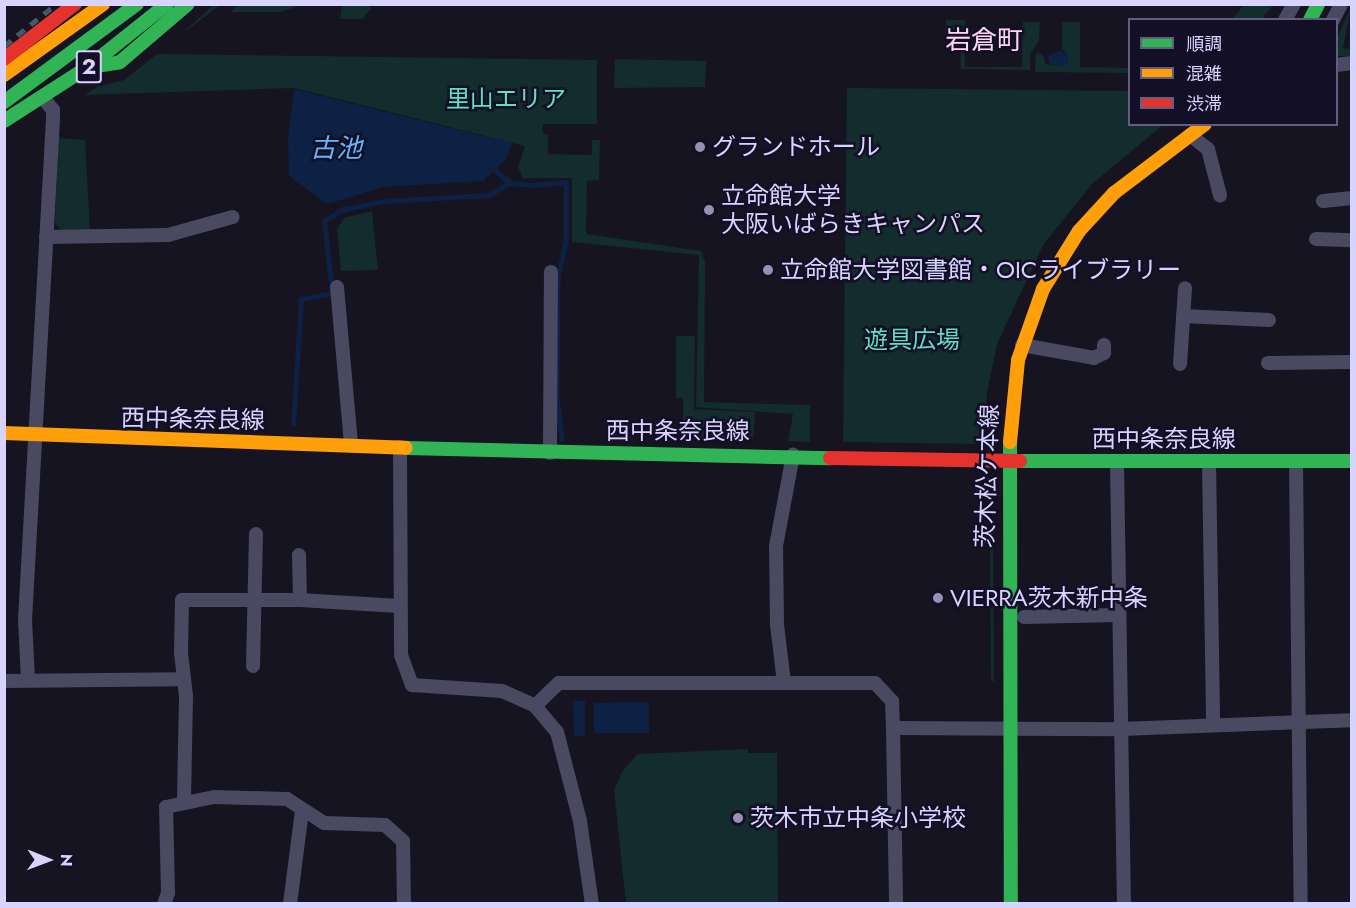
<!DOCTYPE html>
<html>
<head>
<meta charset="utf-8">
<style>
  body { margin:0 }
  #map { position:relative; width:1356px; height:908px; overflow:hidden; background:#161421; font-family:Jost,"Noto Sans JP",sans-serif }
  div>[style] { position:absolute }
  .green>* { inset:0; background:#132c2d }
  .water>* { inset:0; background:#0d2144 }
  .stream>* { height:4.5px; margin:-2.25px; padding:0 2.25px; transform-origin:2.25px; border-radius:2.25px; background:#0d2144 }
  .street>* { height:14px; margin:-7px; padding:0 7px; transform-origin:7px; border-radius:7px; background:#4a4962 }
  .fast>* { height:14px; margin:-7px; padding:0 7px; transform-origin:7px; border-radius:7px; background:#30b455 }
  .slow>* { height:14px; margin:-7px; padding:0 7px; transform-origin:7px; border-radius:7px; background:#ff9f0a }
  .jam>* { height:14px; margin:-7px; padding:0 7px; transform-origin:7px; border-radius:7px; background:#e5322d }
  .rail>* { height:4.5px; margin-top:-2.25px; transform-origin:0; background:repeating-linear-gradient(90deg,#43596b 0 9px,transparent 0 17px) }
  .dots>* { width:16px; height:16px; translate:-50% -50%; box-sizing:border-box; border:3px solid #130f26; border-radius:50% }
  span { translate:-50% -50%; white-space:nowrap; text-align:center; line-height:1.15; -webkit-text-stroke:5px #130f26; paint-order:stroke }
  .shield-label span { padding:2px 4px; background:#130f26; border:2px solid; border-radius:4px; -webkit-text-stroke-width:0 }
  .shield-label { font-size:22px; color:#d9d4ff; font-weight:700 }
  .park-label { font-size:24px; color:#5fe0c0 }
  .poi-label { font-size:24px; color:#d9d4ff }
  .left { translate:0 -50%; text-align:left }
  .street-label { font-size:24px; color:#d9d4ff }
  .neighbourhood-label { font-size:26px; color:#ffd6f0 }
  .water-label { font-size:26px; color:#62b6ff; font-style:italic }
  .frame { position:absolute; inset:0; border:6px solid #d9d4ff; pointer-events:none }
  .legend { position:absolute; left:1128px; top:18px; width:210px; height:108px; box-sizing:border-box; background:#130f26; border:2px solid #625e7d; margin:0; padding:8px 10px; list-style:none; font-size:18px; color:#d9d4ff }
  .legend li { display:flex; align-items:center; gap:12px; height:30px }
  .legend b { width:30px; border:2px solid #625e7d }
  .north { position:absolute; left:18px; top:830px; width:60px; height:60px; -webkit-text-stroke:4px #130f26; paint-order:stroke; rotate:91deg; font-size:16px; font-weight:700; line-height:24px; text-align:center; color:#d9d4ff }
  .north::after { content:''; display:block; margin:auto; width:21px; height:27px; background:#d9d4ff; clip-path:polygon(50% 0,100% 100%,50% 72%,0 100%) }
</style>
</head>
<body>
<div id="map">
  <div class="green">
    <i style="clip-path:polygon(238px 4px,302px 4px,302px 5px,280px 12px,231px 12px)"></i>
    <i style="clip-path:polygon(213px 5px,220px 5px,186px 31px,186px 30px)"></i>
    <i style="clip-path:polygon(342px 5px,370px 5px,371px 8px,363px 19px,340px 19px)"></i>
    <i style="clip-path:polygon(1244px 5px,1244px 4px,1273px 5px,1262px 19px,1232px 19px)"></i>
    <i style="clip-path:polygon(1351px 7px,1343px 48px,1351px 49px,1351px 56px,1337px 56px,1337px 38px)"></i>
    <i style="clip-path:polygon(946px 20px,965px 20px,965px 67px,1022px 67px,1023px 22px,1040px 22px,1039px 40px,1030px 55px,1030px 70px,961px 69px,960px 37px,945px 36px)"></i>
    <i style="clip-path:polygon(1062px 22px,1080px 22px,1080px 67px,1130px 68px,1129px 73px,1035px 72px,1036px 53px,1042px 54px,1046px 64px,1064px 66px,1067px 54px,1062px 49px)"></i>
    <i style="clip-path:polygon(157px 54px,597px 60px,597px 124px,543px 124px,543px 133px,548px 135px,548px 154px,592px 155px,592px 140px,600px 140px,599px 180px,587px 181px,586px 234px,701px 251px,705px 262px,704px 402px,810px 405px,810px 442px,788px 441px,793px 414px,696px 407px,699px 255px,572px 242px,572px 178px,523px 178px,518px 167px,525px 146px,294px 88px,85px 95px,97px 87px,124px 80px)"></i>
    <i style="clip-path:polygon(615px 59px,706px 61px,705px 87px,614px 88px)"></i>
    <i style="clip-path:polygon(847px 88px,1129px 91px,1130px 124px,1163px 125px,1092px 184px,1043px 245px,997px 344px,987px 393px,985px 435px,976px 444px,843px 442px)"></i>
    <i style="clip-path:polygon(58px 138px,85px 140px,90px 231px,62px 231px,55px 223px)"></i>
    <i style="clip-path:polygon(372px 211px,378px 270px,341px 271px,337px 229px,344px 218px)"></i>
    <i style="clip-path:polygon(676px 336px,695px 336px,694px 409px,755px 412px,753px 440px,683px 440px,683px 398px,676px 398px)"></i>
    <i style="clip-path:polygon(990px 540px,993px 540px,994px 681px,991px 681px)"></i>
    <i style="clip-path:polygon(748px 749px,748px 753px,777px 753px,778px 903px,626px 903px,614px 790px,623px 770px,638px 754px)"></i>
  </div>
  <div class="water">
    <i style="clip-path:polygon(1061px 51px,1068px 56px,1068px 62px,1064px 66px,1050px 65px,1048px 55px)"></i>
    <i style="clip-path:polygon(294px 89px,499px 140px,512px 143px,506px 159px,483px 181px,383px 187px,327px 204px,289px 176px,288px 139px)"></i>
    <i style="clip-path:polygon(573px 701px,585px 701px,585px 736px,574px 736px)"></i>
    <i style="clip-path:polygon(649px 702px,649px 733px,594px 733px,594px 703px)"></i>
  </div>
  <div class="stream">
    <i style="left:508px;top:179px;width:5px;rotate:53deg"></i>
    <i style="left:511px;top:183px;width:21px;rotate:5deg"></i>
    <i style="left:532px;top:185px;width:34px;rotate:-5deg"></i>
    <i style="left:566px;top:182px;width:60px;rotate:90deg"></i>
    <i style="left:566px;top:242px;width:36px;rotate:103deg"></i>
    <i style="left:558px;top:277px;width:119px;rotate:90.5deg"></i>
    <i style="left:557px;top:396px;width:43px;rotate:83.4deg"></i>
    <i style="left:293px;top:424px;width:125px;rotate:-86.3deg"></i>
    <i style="left:301px;top:299px;width:32px;rotate:-11deg"></i>
    <i style="left:332px;top:293px;width:72px;rotate:-96.3deg"></i>
    <i style="left:324px;top:221px;width:20px;rotate:-33deg"></i>
    <i style="left:341px;top:210px;width:43px;rotate:-12.1deg"></i>
    <i style="left:383px;top:201px;width:106px;rotate:-3.2deg"></i>
    <i style="left:489px;top:195px;width:22px;rotate:-32deg"></i>
    <i style="left:508px;top:183px;width:17px;rotate:-135deg"></i>
  </div>
  <div class="street">
    <i style="left:1285px;top:20px;width:18px;rotate:-61deg"></i>
    <i style="left:1333px;top:20px;width:18px;rotate:-63deg"></i>
    <i style="left:1336px;top:65px;width:16px;rotate:-7deg"></i>
    <i style="left:1190px;top:135px;width:23px;rotate:38deg"></i>
    <i style="left:1208px;top:149px;width:48px;rotate:75.4deg"></i>
    <i style="left:1323px;top:201px;width:29px;rotate:-6deg"></i>
    <i style="left:46px;top:237px;width:122px;rotate:-0.9deg"></i>
    <i style="left:168px;top:235px;width:67px;rotate:-15.5deg"></i>
    <i style="left:1316px;top:239px;width:36px;rotate:2deg"></i>
    <i style="left:337px;top:287px;width:159px;rotate:84.9deg"></i>
    <i style="left:1183px;top:316px;width:86px;rotate:2.7deg"></i>
    <i style="left:1022px;top:345px;width:73px;rotate:10.2deg"></i>
    <i style="left:1094px;top:358px;width:11px;rotate:-27deg"></i>
    <i style="left:1104px;top:353px;width:8px;rotate:-90deg"></i>
    <i style="left:1268px;top:363px;width:84px;rotate:-0.7deg"></i>
    <i style="left:1180px;top:364px;width:76px;rotate:-86.2deg"></i>
    <i style="left:400px;top:447px;width:208px;rotate:89.7deg"></i>
    <i style="left:401px;top:655px;width:32px;rotate:70deg"></i>
    <i style="left:412px;top:685px;width:90px;rotate:3.8deg"></i>
    <i style="left:502px;top:691px;width:36px;rotate:24deg"></i>
    <i style="left:535px;top:706px;width:34px;rotate:50deg"></i>
    <i style="left:557px;top:732px;width:92px;rotate:75.5deg"></i>
    <i style="left:580px;top:821px;width:84px;rotate:81.8deg"></i>
    <i style="left:550px;top:453px;width:181px;rotate:-89.7deg"></i>
    <i style="left:1296px;top:461px;width:443px;rotate:89.4deg"></i>
    <i style="left:1117px;top:462px;width:442px;rotate:89.1deg"></i>
    <i style="left:1209px;top:462px;width:263px;rotate:89.1deg"></i>
    <i style="left:299px;top:555px;width:45px;rotate:88.7deg"></i>
    <i style="left:300px;top:600px;width:99px;rotate:3.5deg"></i>
    <i style="left:1024px;top:617px;width:94px;rotate:-1.2deg"></i>
    <i style="left:253px;top:666px;width:132px;rotate:-88.7deg"></i>
    <i style="left:28px;top:679px;width:59px;rotate:-92.9deg"></i>
    <i style="left:25px;top:620px;width:502px;rotate:-86.8deg"></i>
    <i style="left:53px;top:119px;width:9px;rotate:-90deg"></i>
    <i style="left:53px;top:110px;width:17px;rotate:-130deg"></i>
    <i style="left:4px;top:681px;width:179px;rotate:-0.6deg"></i>
    <i style="left:784px;top:683px;width:59px;rotate:-96.8deg"></i>
    <i style="left:777px;top:624px;width:78px;rotate:-90.7deg"></i>
    <i style="left:776px;top:546px;width:93px;rotate:-79.4deg"></i>
    <i style="left:535px;top:706px;width:33px;rotate:-44deg"></i>
    <i style="left:559px;top:683px;width:316px"></i>
    <i style="left:875px;top:683px;width:25px;rotate:47deg"></i>
    <i style="left:892px;top:701px;width:27px;rotate:88deg"></i>
    <i style="left:893px;top:728px;width:228px;rotate:0.3deg"></i>
    <i style="left:1121px;top:729px;width:231px;rotate:-2.2deg"></i>
    <i style="left:893px;top:728px;width:176px;rotate:89deg"></i>
    <i style="left:184px;top:800px;width:104px;rotate:-88.9deg"></i>
    <i style="left:186px;top:696px;width:43px;rotate:-96.6deg"></i>
    <i style="left:181px;top:653px;width:53px;rotate:-88.9deg"></i>
    <i style="left:182px;top:600px;width:118px"></i>
    <i style="left:164px;top:904px;width:12px;rotate:-70deg"></i>
    <i style="left:168px;top:893px;width:86px;rotate:-91.3deg"></i>
    <i style="left:166px;top:807px;width:49px;rotate:-11.8deg"></i>
    <i style="left:214px;top:797px;width:73px;rotate:1.6deg"></i>
    <i style="left:287px;top:799px;width:44px;rotate:33deg"></i>
    <i style="left:324px;top:823px;width:61px;rotate:1.9deg"></i>
    <i style="left:385px;top:825px;width:24px;rotate:42deg"></i>
    <i style="left:403px;top:841px;width:63px;rotate:89.1deg"></i>
    <i style="left:290px;top:904px;width:95px;rotate:-82.7deg"></i>
  </div>
  <div class="fast">
    <i style="left:1310px;top:20px;width:18px;rotate:-63deg"></i>
    <i style="left:90px;top:67px;width:30px;rotate:-9deg"></i>
    <i style="left:120px;top:62px;width:89px;rotate:-40.5deg"></i>
    <i style="left:4px;top:102px;width:165px;rotate:-36.4deg"></i>
    <i style="left:4px;top:121px;width:100px;rotate:-32.7deg"></i>
    <i style="left:88px;top:67px;width:101px;rotate:-38.6deg"></i>
    <i style="left:1010px;top:442px;width:462px;rotate:89.9deg"></i>
    <i style="left:406px;top:448px;width:424px;rotate:1.4deg"></i>
    <i style="left:1020px;top:461px;width:332px"></i>
  </div>
  <div class="slow">
    <i style="left:4px;top:75px;width:122px;rotate:-35.6deg"></i>
    <i style="left:4px;top:433px;width:402px;rotate:2.1deg"></i>
    <i style="left:1010px;top:442px;width:82px;rotate:-84.4deg"></i>
    <i style="left:1018px;top:360px;width:75px;rotate:-70.6deg"></i>
    <i style="left:1043px;top:289px;width:68px;rotate:-58.2deg"></i>
    <i style="left:1079px;top:231px;width:52px;rotate:-47.4deg"></i>
    <i style="left:1114px;top:193px;width:114px;rotate:-37.2deg"></i>
  </div>
  <div class="jam">
    <i style="left:4px;top:59px;width:90px;rotate:-37.8deg"></i>
    <i style="left:830px;top:458px;width:190px;rotate:0.9deg"></i>
  </div>
  <div class="rail">
    <i style="left:4px;top:46px;width:67px;rotate:-38.9deg"></i>
  </div>
  <div class="dots">
    <i style="left:700px;top:147px;background:#9591b1"></i>
    <i style="left:709px;top:210px;background:#9591b1"></i>
    <i style="left:768px;top:270px;background:#9591b1"></i>
    <i style="left:938px;top:598px;background:#9591b1"></i>
    <i style="left:738px;top:818px;background:#9591b1"></i>
  </div>
  <div class="shield-label">
    <span style="left:89px;top:67px">2</span>
  </div>
  <div class="park-label">
    <span style="left:506px;top:99px">里山エリア</span>
    <span style="left:912px;top:340px">遊具広場</span>
  </div>
  <div class="poi-label">
    <span class="left" style="left:712px;top:147px">グランドホール</span>
    <span class="left" style="left:721px;top:210px">立命館大学<br>大阪いばらきキャンパス</span>
    <span class="left" style="left:780px;top:270px">立命館大学図書館・OICライブラリー</span>
    <span class="left" style="left:950px;top:598px">VIERRA茨木新中条</span>
    <span class="left" style="left:750px;top:818px">茨木市立中条小学校</span>
  </div>
  <div class="street-label">
    <span style="left:193px;top:419px;rotate:1deg">西中条奈良線</span>
    <span style="left:678px;top:431px">西中条奈良線</span>
    <span style="left:1164px;top:439px">西中条奈良線</span>
    <span style="left:987px;top:476px;rotate:-88deg">茨木松ケ本線</span>
  </div>
  <div class="neighbourhood-label">
    <span style="left:984px;top:41px">岩倉町</span>
  </div>
  <div class="water-label">
    <span style="left:336px;top:149px">古池</span>
  </div>
  <div class="frame"></div>
  <ul class="legend">
  <li><b style="height:8px;background:#30b455"></b>順調</li>
  <li><b style="height:8px;background:#ff9f0a"></b>混雑</li>
  <li><b style="height:8px;background:#e5322d"></b>渋滞</li>
  </ul>
  <div class="north">N</div>
</div>
</body>
</html>
